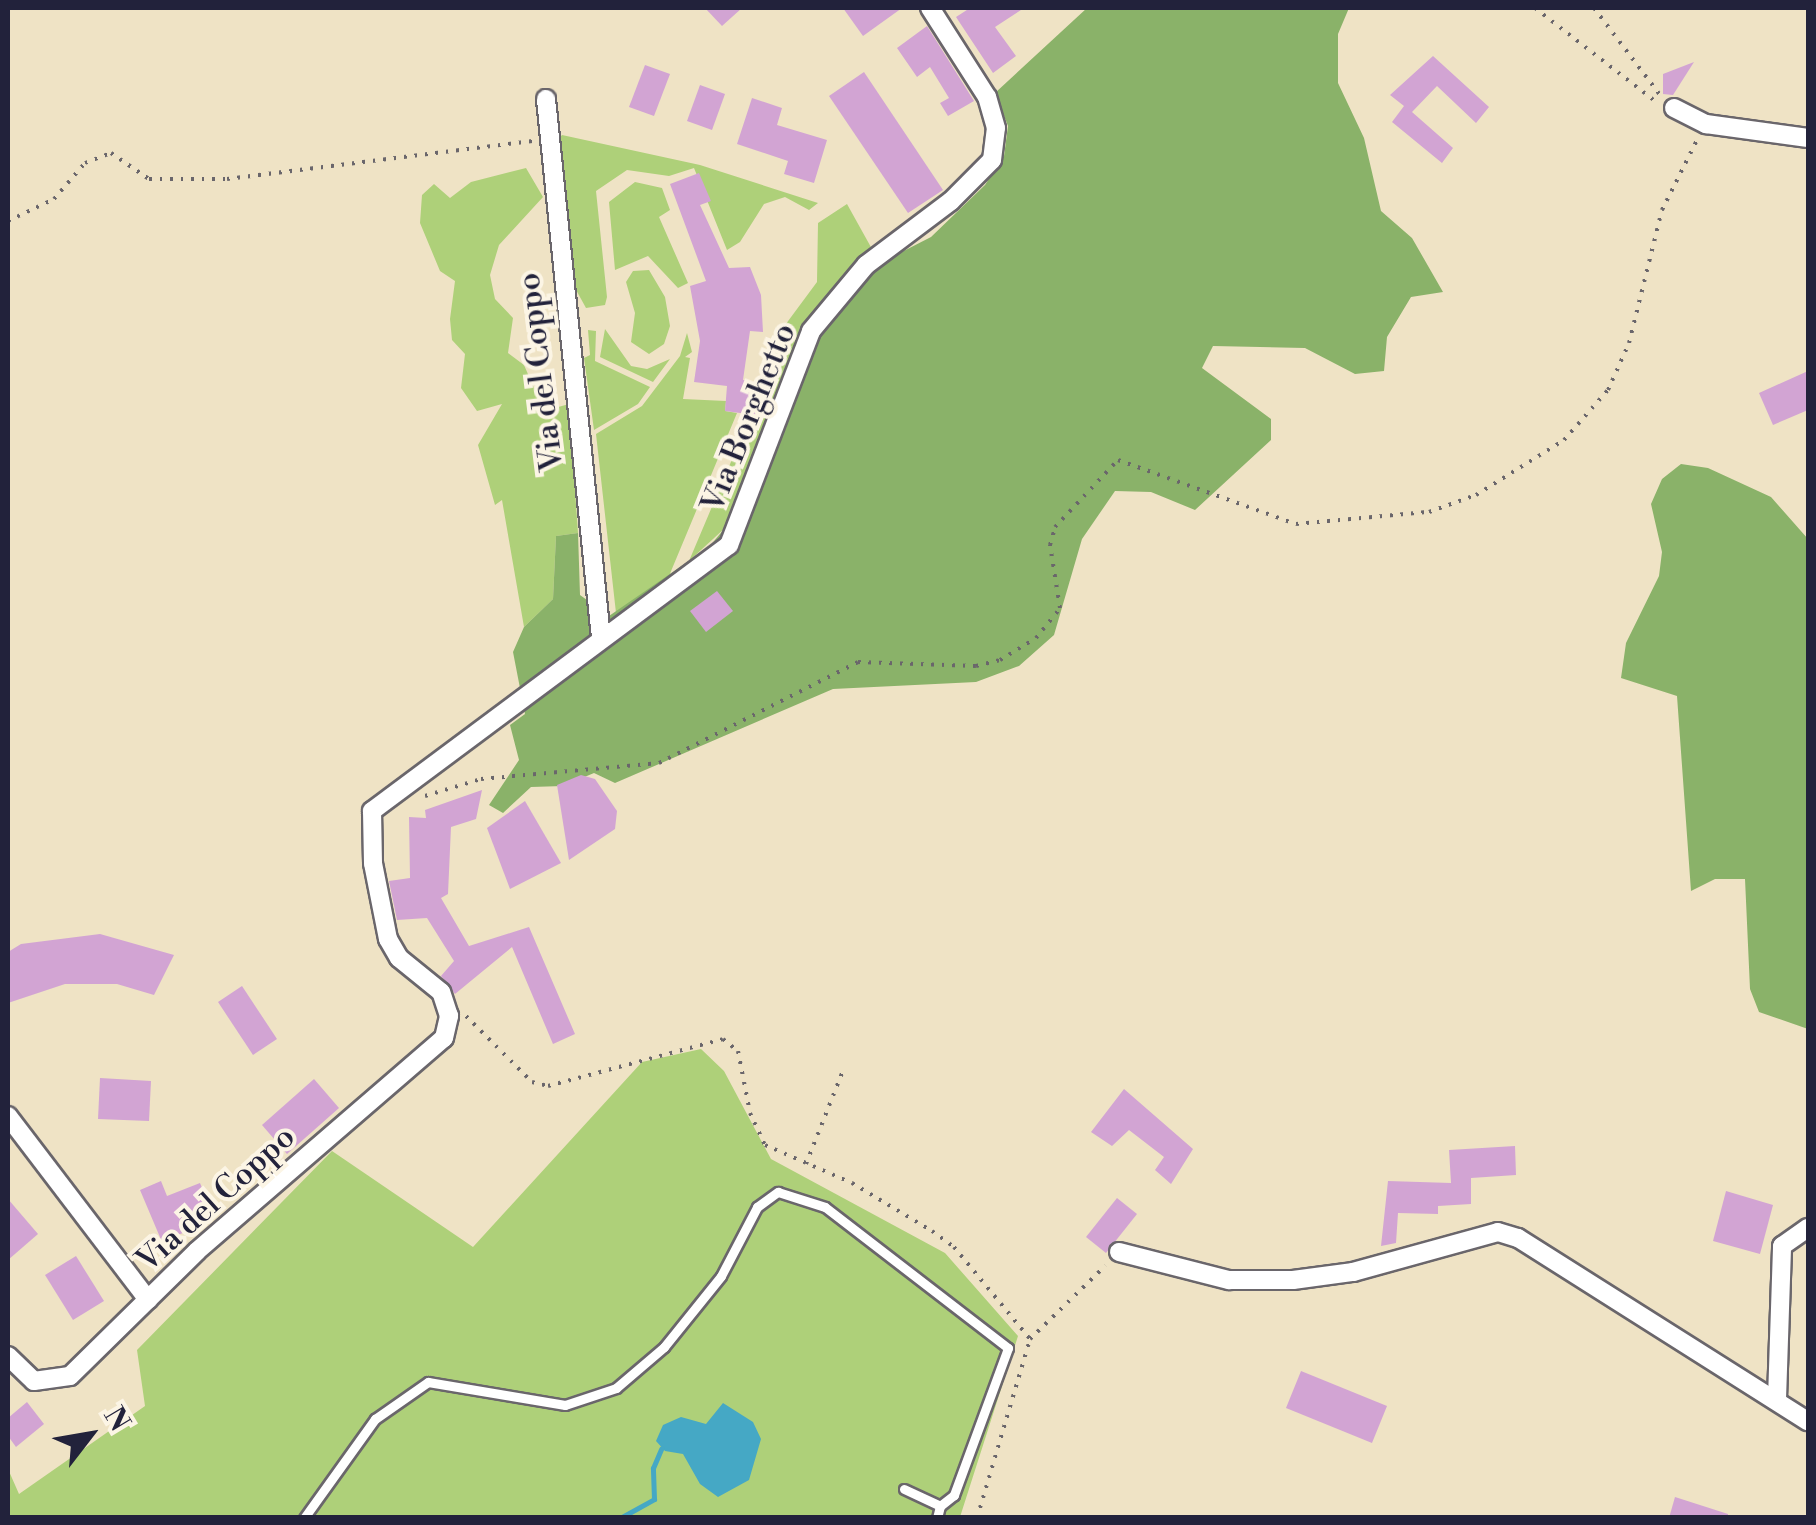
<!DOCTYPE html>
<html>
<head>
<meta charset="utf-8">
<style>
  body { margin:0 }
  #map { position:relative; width:1816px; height:1525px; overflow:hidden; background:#efe3c5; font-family:"Libre Bodoni",serif }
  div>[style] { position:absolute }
  .green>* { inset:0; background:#aed079 }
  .forest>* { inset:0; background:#8ab269 }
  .water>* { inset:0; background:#45a8c5 }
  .stream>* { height:5px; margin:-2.5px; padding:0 2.5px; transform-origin:2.5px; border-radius:2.5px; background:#45a8c5 }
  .building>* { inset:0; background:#d2a4d3 }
  .path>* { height:4px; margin-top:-2px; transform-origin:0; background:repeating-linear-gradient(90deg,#6a666b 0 2.5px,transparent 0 10.5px) }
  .roads { filter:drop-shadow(2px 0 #6a666b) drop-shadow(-2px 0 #6a666b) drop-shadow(0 2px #6a666b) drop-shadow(0 -2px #6a666b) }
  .service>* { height:9px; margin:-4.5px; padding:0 4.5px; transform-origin:4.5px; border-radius:4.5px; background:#fff }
  .minor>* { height:18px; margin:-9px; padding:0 9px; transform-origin:9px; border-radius:9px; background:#fff }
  span { translate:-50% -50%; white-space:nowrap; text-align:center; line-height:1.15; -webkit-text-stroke:8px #fcf5e5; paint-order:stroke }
  .street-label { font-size:32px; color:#22223b }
  .frame { position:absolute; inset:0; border:10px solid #22223b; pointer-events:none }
  .north { position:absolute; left:40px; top:1385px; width:100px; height:100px; -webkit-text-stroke:8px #fcf5e5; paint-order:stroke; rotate:59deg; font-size:28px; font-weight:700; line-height:40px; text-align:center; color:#22223b }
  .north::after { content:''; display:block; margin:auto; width:35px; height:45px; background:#22223b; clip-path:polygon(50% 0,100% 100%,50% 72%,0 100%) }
</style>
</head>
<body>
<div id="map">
  <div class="green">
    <i style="clip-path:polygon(562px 135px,700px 165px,818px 203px,809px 210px,785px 197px,764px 204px,740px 242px,727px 250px,694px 168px,669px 176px,627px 170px,596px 191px,607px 297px,605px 305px,586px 308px,575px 288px,554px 144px)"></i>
    <i style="clip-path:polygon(526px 168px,543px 197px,499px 245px,490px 275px,495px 299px,513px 318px,508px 353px,524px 365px,538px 397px,537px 413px,569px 404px,578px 533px,556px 536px,553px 599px,524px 627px,502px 500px,495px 505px,478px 445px,502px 404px,477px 411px,461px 388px,465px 354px,452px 340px,450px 319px,455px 281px,440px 271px,420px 223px,422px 195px,434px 184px,450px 198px,471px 182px)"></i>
    <i style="clip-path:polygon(635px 182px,662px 188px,670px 210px,659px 217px,688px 283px,678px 288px,648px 256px,615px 270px,609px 202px)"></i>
    <i style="clip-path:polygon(847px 204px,872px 249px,795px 346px,725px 528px,689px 561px,747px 424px,765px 413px,771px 398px,769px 359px,777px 336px,817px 282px,818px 223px)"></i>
    <i style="clip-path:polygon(649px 270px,665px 297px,670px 326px,664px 344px,649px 354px,631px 342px,635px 313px,626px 282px,633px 271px)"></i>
    <i style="clip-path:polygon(605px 329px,631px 366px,647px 369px,670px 359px,653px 382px,600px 357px)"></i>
    <i style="clip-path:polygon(588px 330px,596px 331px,595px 361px,650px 387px,638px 404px,594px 430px,584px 358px,590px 355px)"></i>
    <i style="clip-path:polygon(687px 333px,692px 352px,685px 357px,690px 358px,683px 399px,726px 401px,725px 411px,737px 413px,669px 576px,616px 613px,596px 434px,642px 406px,680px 356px)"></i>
    <i style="clip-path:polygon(701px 1049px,724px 1071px,771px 1159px,945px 1253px,1018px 1336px,960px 1517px,8px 1517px,8px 1469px,19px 1494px,145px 1406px,137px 1350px,332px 1151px,473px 1247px,642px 1062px)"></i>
  </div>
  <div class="forest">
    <i style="clip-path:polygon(1087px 8px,1349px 8px,1338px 34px,1338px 83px,1364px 138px,1381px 211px,1412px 238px,1443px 292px,1411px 297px,1387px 337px,1384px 371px,1355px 374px,1305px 348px,1213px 346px,1202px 368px,1271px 419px,1271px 440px,1195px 510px,1151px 492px,1115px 491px,1082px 539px,1054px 635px,1019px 666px,976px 682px,833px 689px,615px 783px,594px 773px,563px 786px,531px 787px,503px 813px,489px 805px,519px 760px,510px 725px,525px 714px,513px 652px,524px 627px,553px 599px,556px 536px,578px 533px,580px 595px,609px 616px,709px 547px,725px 528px,809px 318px,872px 249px,892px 257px,931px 237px,985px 185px,1004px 156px,1008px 126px,995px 93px)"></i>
    <i style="clip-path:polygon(1681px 464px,1708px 468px,1771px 497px,1808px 539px,1808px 1029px,1759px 1012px,1750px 989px,1745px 879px,1715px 879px,1691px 891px,1677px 696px,1621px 678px,1626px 643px,1659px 576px,1662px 552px,1651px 504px,1662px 479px)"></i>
  </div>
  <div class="water">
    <i style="clip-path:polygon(723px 1403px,753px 1422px,761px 1439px,749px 1480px,718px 1497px,700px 1484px,683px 1454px,665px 1451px,656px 1441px,663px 1425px,681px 1417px,706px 1424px)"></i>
  </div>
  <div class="stream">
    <i style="left:620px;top:1518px;width:39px;rotate:-29deg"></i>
    <i style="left:654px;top:1499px;width:31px;rotate:-92deg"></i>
    <i style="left:653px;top:1468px;width:21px;rotate:-67deg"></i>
  </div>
  <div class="building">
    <i style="clip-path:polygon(705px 8px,742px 8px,722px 26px)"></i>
    <i style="clip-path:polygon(843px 8px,902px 8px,863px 36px)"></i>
    <i style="clip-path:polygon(970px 8px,1024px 8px,995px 27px,1016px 56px,993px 73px,956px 17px)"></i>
    <i style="clip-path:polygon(927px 26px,974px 101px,948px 116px,940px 103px,949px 98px,930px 67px,917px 77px,897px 48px)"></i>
    <i style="clip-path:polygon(1433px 56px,1489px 107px,1476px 123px,1437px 86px,1412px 112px,1453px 148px,1442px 163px,1392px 122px,1404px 106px,1390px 95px)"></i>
    <i style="clip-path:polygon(1694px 62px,1673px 95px,1663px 94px,1663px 74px)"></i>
    <i style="clip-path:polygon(645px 65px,670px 74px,654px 116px,629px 107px)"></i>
    <i style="clip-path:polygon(864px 72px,943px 190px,908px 213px,829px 96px)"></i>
    <i style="clip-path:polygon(700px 85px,725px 94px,712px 130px,687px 121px)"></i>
    <i style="clip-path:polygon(752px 98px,782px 108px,777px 125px,827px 140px,814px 183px,784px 174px,788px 161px,737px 144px)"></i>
    <i style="clip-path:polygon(699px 173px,711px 201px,700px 205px,729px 268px,750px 267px,761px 295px,763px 332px,750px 331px,743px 380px,759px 383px,755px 415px,725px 411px,727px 386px,694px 382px,700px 341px,690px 286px,706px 281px,670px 184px)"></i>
    <i style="clip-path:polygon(1808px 371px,1808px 410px,1773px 425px,1759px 393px)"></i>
    <i style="clip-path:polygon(717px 591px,733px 611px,706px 632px,690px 611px)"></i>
    <i style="clip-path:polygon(581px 775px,595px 779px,617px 811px,615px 829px,569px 860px,557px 785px)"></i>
    <i style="clip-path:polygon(482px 790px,476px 819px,451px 827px,448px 894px,441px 898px,469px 946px,529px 927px,575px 1034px,553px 1044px,512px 947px,455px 994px,441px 976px,454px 961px,427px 918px,397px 920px,389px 881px,410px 878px,409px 817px,426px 818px,425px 810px)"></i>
    <i style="clip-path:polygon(525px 801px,561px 863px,510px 889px,487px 828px)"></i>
    <i style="clip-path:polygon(100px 934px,174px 955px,154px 995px,117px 984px,65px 984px,8px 1003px,8px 952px,21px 944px)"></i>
    <i style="clip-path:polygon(242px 986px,277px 1039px,253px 1055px,218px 1002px)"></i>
    <i style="clip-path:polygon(100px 1078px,151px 1081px,149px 1121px,98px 1119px)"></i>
    <i style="clip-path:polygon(314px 1079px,339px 1108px,287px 1154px,262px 1125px)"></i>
    <i style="clip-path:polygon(1124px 1089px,1193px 1149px,1171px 1184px,1155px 1170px,1164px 1157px,1129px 1130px,1112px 1146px,1091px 1132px)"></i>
    <i style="clip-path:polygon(1515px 1146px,1516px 1175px,1471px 1178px,1471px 1204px,1438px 1206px,1438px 1214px,1398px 1213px,1396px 1243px,1381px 1246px,1388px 1181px,1451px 1183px,1449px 1150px)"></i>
    <i style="clip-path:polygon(161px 1181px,167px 1196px,200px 1183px,212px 1211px,182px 1224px,185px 1232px,162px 1242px,140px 1190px)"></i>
    <i style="clip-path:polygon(1726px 1191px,1773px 1205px,1760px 1254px,1713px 1241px)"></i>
    <i style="clip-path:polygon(1117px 1198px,1137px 1214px,1106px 1253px,1086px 1237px)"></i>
    <i style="clip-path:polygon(8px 1199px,38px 1234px,8px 1260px)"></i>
    <i style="clip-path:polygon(76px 1256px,104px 1301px,73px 1320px,45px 1275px)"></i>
    <i style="clip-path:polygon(1301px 1371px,1387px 1406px,1372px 1443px,1286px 1408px)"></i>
    <i style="clip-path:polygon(27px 1402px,44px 1424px,16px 1447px,8px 1436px,8px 1418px)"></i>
    <i style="clip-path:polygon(1675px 1497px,1728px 1514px,1728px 1518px,1669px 1518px)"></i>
  </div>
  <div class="path">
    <i style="left:1535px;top:8px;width:153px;rotate:37.8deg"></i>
    <i style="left:1594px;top:8px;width:114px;rotate:52.8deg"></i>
    <i style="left:8px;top:221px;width:51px;rotate:-25.6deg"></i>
    <i style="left:54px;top:199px;width:48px;rotate:-49.3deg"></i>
    <i style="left:85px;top:163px;width:28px;rotate:-21deg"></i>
    <i style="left:111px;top:153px;width:46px;rotate:34.4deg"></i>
    <i style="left:149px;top:179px;width:78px"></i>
    <i style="left:227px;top:179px;width:308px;rotate:-7.1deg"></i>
    <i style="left:425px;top:796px;width:59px;rotate:-16.9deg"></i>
    <i style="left:481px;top:779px;width:179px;rotate:-5.1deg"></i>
    <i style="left:659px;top:763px;width:223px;rotate:-26.9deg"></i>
    <i style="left:858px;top:662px;width:118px;rotate:1.9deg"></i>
    <i style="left:976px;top:666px;width:25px;rotate:-14deg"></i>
    <i style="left:1000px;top:660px;width:42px;rotate:-31.4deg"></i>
    <i style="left:1036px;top:638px;width:38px;rotate:-51deg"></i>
    <i style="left:1060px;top:608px;width:64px;rotate:-99deg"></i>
    <i style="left:1050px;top:545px;width:19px;rotate:-74deg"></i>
    <i style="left:1055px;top:527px;width:92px;rotate:-46.8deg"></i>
    <i style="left:1118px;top:460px;width:189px;rotate:19.8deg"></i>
    <i style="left:1296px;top:524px;width:134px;rotate:-5.2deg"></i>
    <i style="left:1429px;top:512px;width:50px;rotate:-19.9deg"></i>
    <i style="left:1476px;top:495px;width:104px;rotate:-32deg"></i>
    <i style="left:1564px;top:440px;width:67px;rotate:-48.7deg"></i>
    <i style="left:1608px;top:390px;width:51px;rotate:-65.9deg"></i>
    <i style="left:1629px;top:343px;width:137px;rotate:-76.1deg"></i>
    <i style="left:1662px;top:210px;width:80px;rotate:-63.4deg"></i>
    <i style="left:466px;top:1016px;width:93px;rotate:45deg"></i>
    <i style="left:532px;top:1082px;width:16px;rotate:14deg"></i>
    <i style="left:548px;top:1086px;width:181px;rotate:-15deg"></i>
    <i style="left:723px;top:1039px;width:19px;rotate:39deg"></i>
    <i style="left:738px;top:1051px;width:63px;rotate:79deg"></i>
    <i style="left:750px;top:1113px;width:35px;rotate:65deg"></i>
    <i style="left:765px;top:1145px;width:95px;rotate:23.6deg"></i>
    <i style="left:852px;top:1183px;width:93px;rotate:31deg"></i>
    <i style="left:932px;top:1231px;width:27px;rotate:36deg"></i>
    <i style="left:954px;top:1247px;width:119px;rotate:50.4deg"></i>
    <i style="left:1030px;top:1339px;width:105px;rotate:-44.2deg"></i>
    <i style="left:806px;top:1164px;width:103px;rotate:-68.4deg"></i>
    <i style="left:977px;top:1518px;width:187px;rotate:-73.5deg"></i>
  </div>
  <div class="roads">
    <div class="service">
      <i style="left:904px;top:1489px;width:40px;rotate:25deg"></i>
      <i style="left:940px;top:1506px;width:12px;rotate:104deg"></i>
      <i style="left:304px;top:1518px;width:122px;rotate:-54.4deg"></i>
      <i style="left:375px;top:1419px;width:65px;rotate:-34.9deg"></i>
      <i style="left:428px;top:1382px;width:139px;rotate:9.5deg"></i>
      <i style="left:565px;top:1405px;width:54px;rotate:-18.4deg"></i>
      <i style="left:616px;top:1388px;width:63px;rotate:-40.5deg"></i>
      <i style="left:664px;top:1347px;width:91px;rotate:-51.2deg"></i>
      <i style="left:721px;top:1276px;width:78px;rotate:-62.4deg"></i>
      <i style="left:757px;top:1207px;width:26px;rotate:-36deg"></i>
      <i style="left:778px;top:1192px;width:49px;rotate:17.7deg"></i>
      <i style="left:825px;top:1207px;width:231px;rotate:37.6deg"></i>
      <i style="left:1008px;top:1348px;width:157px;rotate:110.2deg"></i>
      <i style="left:954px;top:1495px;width:18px;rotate:142deg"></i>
    </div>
    <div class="minor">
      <i style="left:546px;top:99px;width:542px;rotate:84.17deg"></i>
      <i style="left:1674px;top:108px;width:36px;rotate:27deg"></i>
      <i style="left:1706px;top:124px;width:103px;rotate:7.8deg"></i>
      <i style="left:8px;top:1116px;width:231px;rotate:52.7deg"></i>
      <i style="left:1119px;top:1252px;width:114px;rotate:14.3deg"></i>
      <i style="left:1229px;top:1280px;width:64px"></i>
      <i style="left:1293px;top:1280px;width:61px;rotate:-7.6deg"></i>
      <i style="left:1353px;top:1272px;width:150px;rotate:-15.4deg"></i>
      <i style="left:1498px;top:1232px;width:21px;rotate:17deg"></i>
      <i style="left:1518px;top:1238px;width:343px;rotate:32.3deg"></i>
      <i style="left:8px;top:1356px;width:36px;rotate:44deg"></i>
      <i style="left:34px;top:1381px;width:36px;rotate:-8deg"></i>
      <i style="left:70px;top:1376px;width:178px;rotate:-44.5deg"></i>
      <i style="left:197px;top:1251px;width:326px;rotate:-40.8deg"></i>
      <i style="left:444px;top:1038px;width:23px;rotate:-77deg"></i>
      <i style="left:449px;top:1016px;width:25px;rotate:-108deg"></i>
      <i style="left:441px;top:992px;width:54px;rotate:-141deg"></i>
      <i style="left:399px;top:958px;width:22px;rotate:-120deg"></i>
      <i style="left:388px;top:939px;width:77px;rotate:-101.2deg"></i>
      <i style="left:373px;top:863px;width:52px;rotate:-91.1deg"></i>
      <i style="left:372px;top:811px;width:445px;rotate:-36.7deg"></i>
      <i style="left:729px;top:545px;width:229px;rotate:-69deg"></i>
      <i style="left:811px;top:331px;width:86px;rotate:-50.2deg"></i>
      <i style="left:866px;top:265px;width:106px;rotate:-37deg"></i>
      <i style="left:951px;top:201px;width:58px;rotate:-45deg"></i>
      <i style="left:992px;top:160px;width:32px;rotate:-83deg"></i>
      <i style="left:996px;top:128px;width:32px;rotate:-106deg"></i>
      <i style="left:987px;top:97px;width:106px;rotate:-122.6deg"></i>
      <i style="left:1777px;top:1399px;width:153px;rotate:-88.1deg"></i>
      <i style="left:1782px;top:1246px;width:32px;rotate:-35deg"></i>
    </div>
  </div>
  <div class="street-label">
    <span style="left:541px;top:372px;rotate:-97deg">Via del Coppo</span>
    <span style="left:749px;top:418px;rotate:-68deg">Via Borghetto</span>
    <span style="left:216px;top:1199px;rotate:-42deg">Via del Coppo</span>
  </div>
  <div class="frame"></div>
  <div class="north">N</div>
</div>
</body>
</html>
